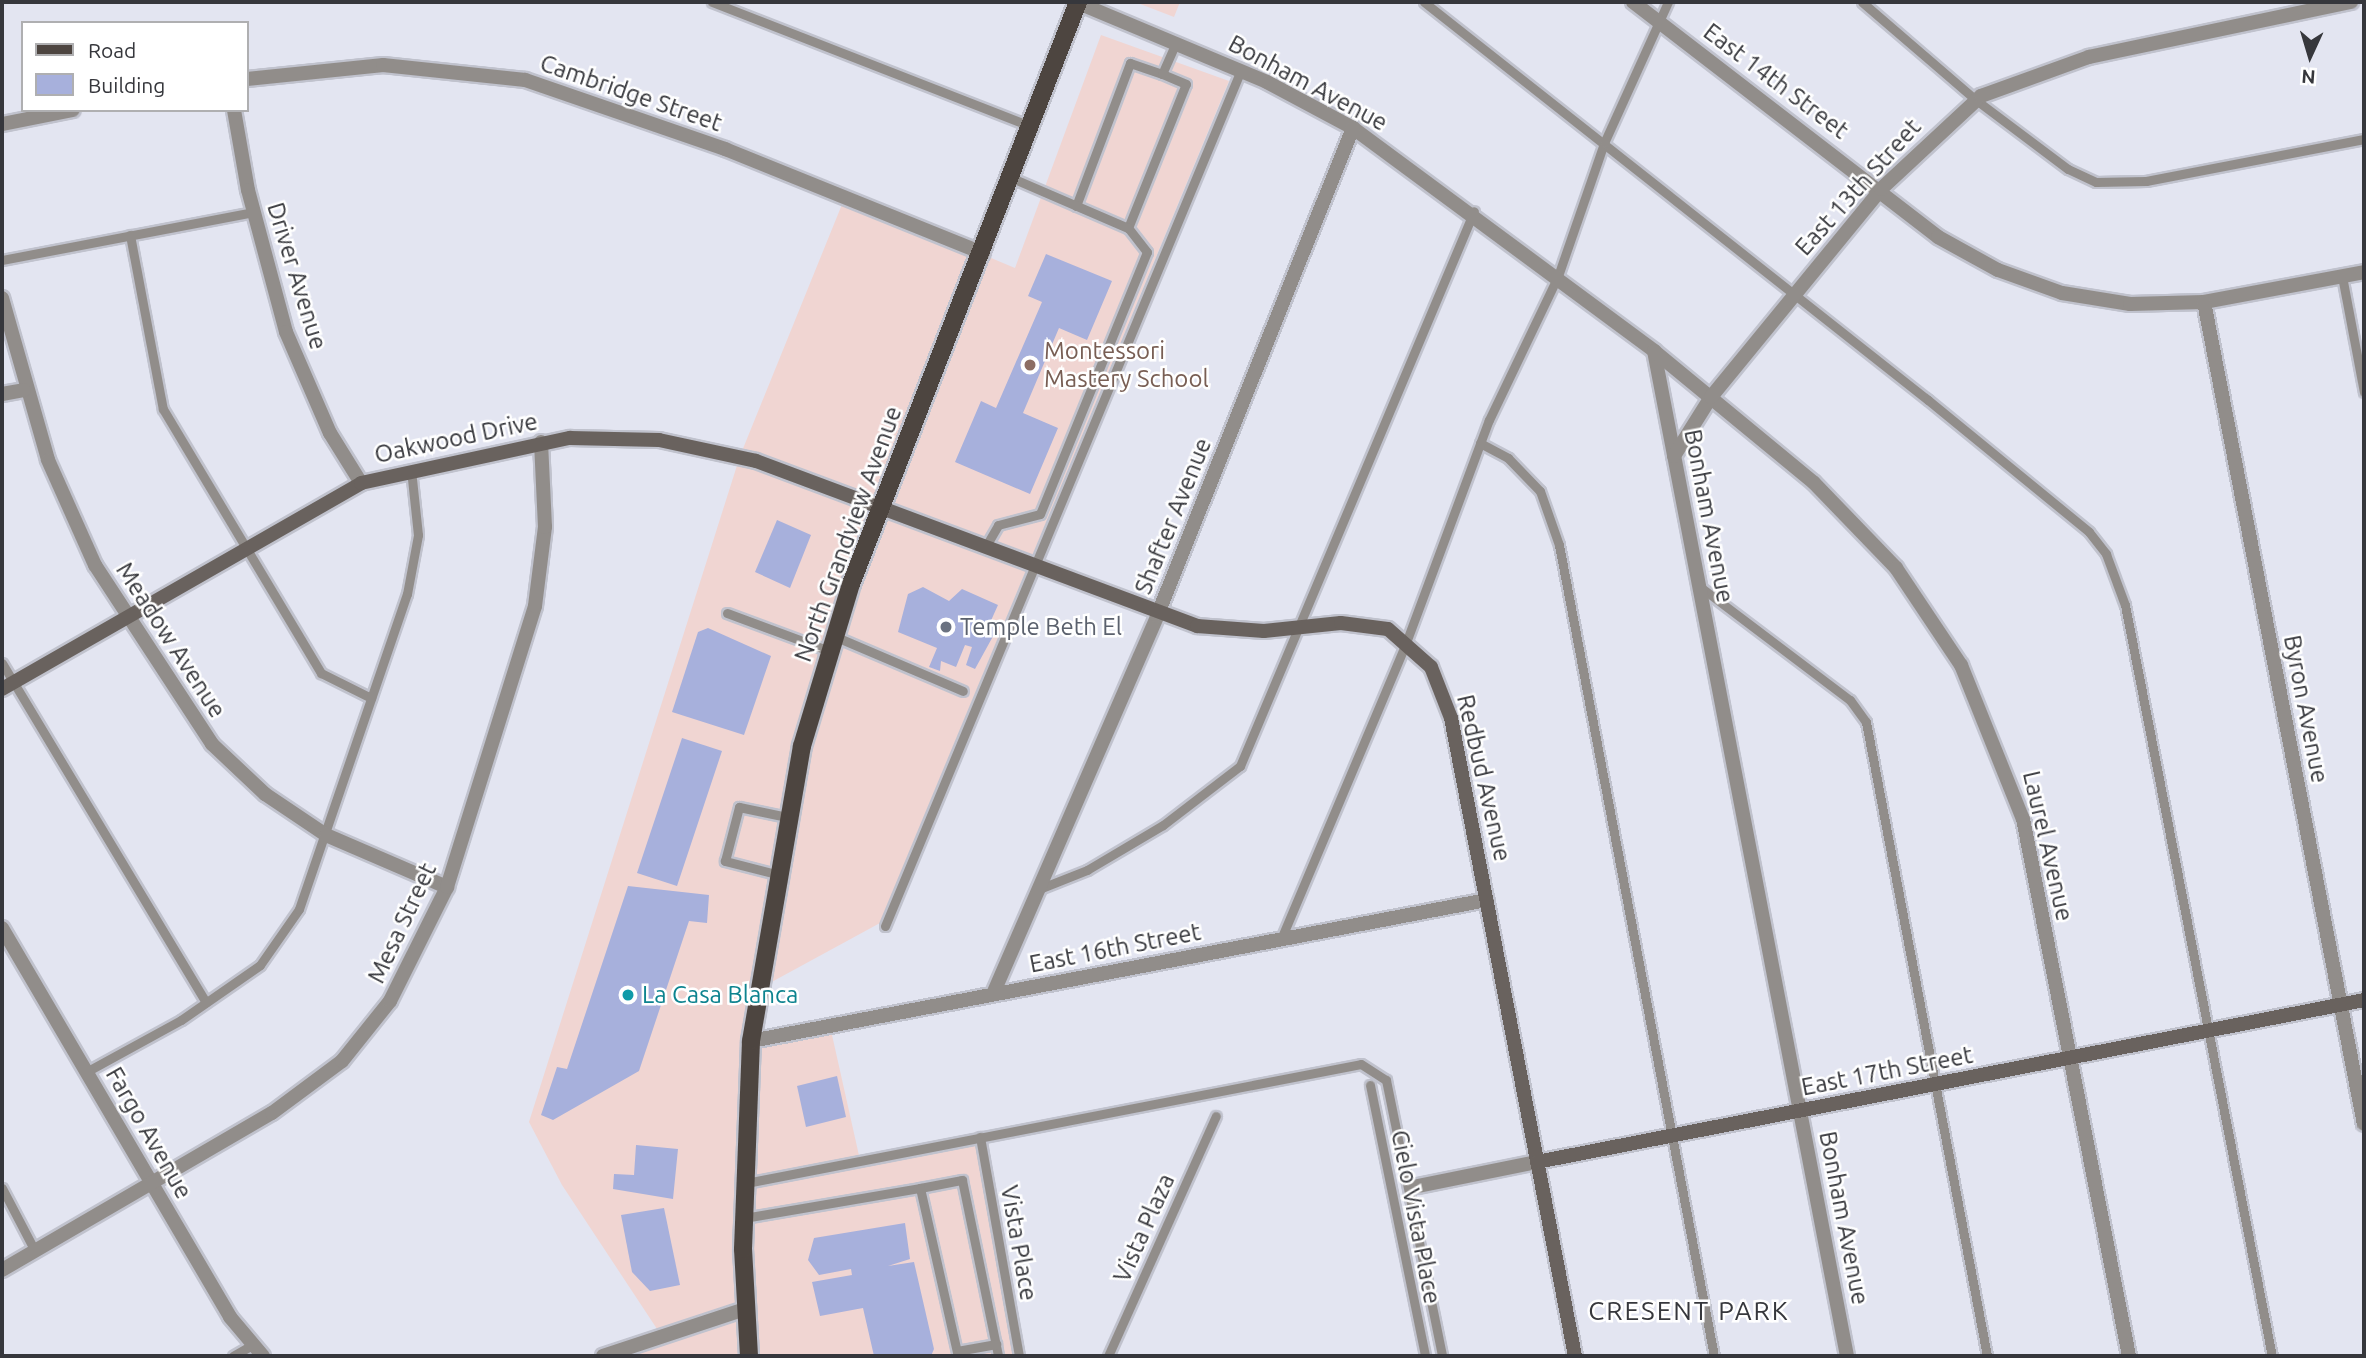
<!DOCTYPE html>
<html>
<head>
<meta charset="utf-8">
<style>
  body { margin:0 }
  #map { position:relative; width:2366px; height:1358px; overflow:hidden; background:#e3e5f1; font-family:Ubuntu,sans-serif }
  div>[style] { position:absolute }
  .commercial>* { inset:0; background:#f0d5d2 }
  .building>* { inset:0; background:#a7b0dc }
  .roads { filter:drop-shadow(2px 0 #c0c2cd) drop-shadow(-2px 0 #c0c2cd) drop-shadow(0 2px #c0c2cd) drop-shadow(0 -2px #c0c2cd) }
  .lane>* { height:9px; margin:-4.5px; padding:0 4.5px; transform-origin:4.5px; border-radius:4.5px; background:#918d8a }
  .street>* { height:14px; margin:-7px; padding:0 7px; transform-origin:7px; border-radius:7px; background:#918d8a }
  .secondary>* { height:14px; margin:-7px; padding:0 7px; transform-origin:7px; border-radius:7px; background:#69625e }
  .primary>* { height:18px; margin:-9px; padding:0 9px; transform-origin:9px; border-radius:9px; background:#4d4540 }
  .dots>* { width:19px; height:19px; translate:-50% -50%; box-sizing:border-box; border:4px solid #fff; border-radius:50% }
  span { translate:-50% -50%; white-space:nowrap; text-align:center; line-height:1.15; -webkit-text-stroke:5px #fff; paint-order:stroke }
  .street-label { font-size:24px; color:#36373c }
  .education-label { font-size:24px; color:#785e54 }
  .left { translate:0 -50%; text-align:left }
  .worship-label { font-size:24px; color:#5b616d }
  .culture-label { font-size:24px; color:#0d838f }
  .neighbourhood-label { font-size:26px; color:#36373c; letter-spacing:2px }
  .frame { position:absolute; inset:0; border:4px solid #36373c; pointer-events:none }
  .legend { position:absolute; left:21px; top:21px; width:228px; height:91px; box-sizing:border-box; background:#fff; border:2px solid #afafb1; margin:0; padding:9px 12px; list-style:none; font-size:21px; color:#36373c }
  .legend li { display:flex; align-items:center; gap:14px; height:35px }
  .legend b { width:35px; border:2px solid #afafb1 }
  .north { position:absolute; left:2275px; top:21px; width:70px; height:70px; -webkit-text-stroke:5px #fff; paint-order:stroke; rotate:184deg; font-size:19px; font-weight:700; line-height:28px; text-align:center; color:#36373c }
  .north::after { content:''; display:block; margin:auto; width:24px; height:32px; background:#36373c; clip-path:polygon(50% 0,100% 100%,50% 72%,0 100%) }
</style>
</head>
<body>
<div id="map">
  <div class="commercial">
    <i style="clip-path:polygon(1135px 2px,1180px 2px,1174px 17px)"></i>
    <i style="clip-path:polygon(1101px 35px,1229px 81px,880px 923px,757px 990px,751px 1040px,830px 1026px,860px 1160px,977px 1140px,1019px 1356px,635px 1356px,632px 1348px,661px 1335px,562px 1185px,529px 1122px,740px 456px,845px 197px,1015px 268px)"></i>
  </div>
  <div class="building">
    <i style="clip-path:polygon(1046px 254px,1112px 281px,1087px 340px,1059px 328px,1023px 413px,1058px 428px,1030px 494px,955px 462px,981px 401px,996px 408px,1042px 302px,1028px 296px)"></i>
    <i style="clip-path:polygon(777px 520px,811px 535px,790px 588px,755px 572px)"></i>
    <i style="clip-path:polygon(923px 587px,949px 601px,962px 589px,998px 605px,989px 625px,997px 629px,975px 669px,966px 665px,972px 647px,965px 645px,956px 667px,941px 661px,940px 671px,929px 667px,937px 648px,898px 632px,908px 594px)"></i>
    <i style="clip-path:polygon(708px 628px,771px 656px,744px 735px,672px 712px,698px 632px)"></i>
    <i style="clip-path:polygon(682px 738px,722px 751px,677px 886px,637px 873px)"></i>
    <i style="clip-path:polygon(628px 886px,709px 895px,707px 923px,689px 921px,639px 1071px,553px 1120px,541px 1115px,557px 1067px,567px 1069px)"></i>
    <i style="clip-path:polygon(837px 1076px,846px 1117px,806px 1127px,797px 1086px)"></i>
    <i style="clip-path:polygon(636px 1145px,678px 1149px,673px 1199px,613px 1189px,614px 1174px,634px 1175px)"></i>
    <i style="clip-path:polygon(664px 1208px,680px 1285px,650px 1291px,632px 1272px,621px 1215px)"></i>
    <i style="clip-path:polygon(905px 1223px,910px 1259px,888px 1266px,914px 1262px,934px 1349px,931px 1356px,874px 1356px,863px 1308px,820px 1316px,812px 1282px,852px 1275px,851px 1269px,819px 1275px,808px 1260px,814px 1238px)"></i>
  </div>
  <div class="roads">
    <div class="lane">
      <i style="left:712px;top:2px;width:341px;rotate:21.3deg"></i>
      <i style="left:1424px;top:2px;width:642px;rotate:38.3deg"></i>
      <i style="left:1928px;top:400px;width:208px;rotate:39.3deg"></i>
      <i style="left:2089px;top:532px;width:28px;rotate:52deg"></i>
      <i style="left:2106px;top:554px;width:54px;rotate:69.6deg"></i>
      <i style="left:2125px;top:605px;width:765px;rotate:78.93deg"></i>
      <i style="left:1862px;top:2px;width:150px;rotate:40.7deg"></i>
      <i style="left:1976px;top:100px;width:115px;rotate:36.9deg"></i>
      <i style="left:2068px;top:169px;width:31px;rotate:25deg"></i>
      <i style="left:2096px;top:182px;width:50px;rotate:-1.1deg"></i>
      <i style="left:2146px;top:181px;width:222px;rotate:-10.9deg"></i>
      <i style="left:1076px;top:206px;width:153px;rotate:-69.3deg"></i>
      <i style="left:1130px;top:63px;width:34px;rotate:19deg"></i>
      <i style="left:1162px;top:74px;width:35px;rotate:-66deg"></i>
      <i style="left:1128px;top:228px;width:155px;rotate:-68.1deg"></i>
      <i style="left:1186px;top:84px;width:26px;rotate:-157deg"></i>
      <i style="left:130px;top:235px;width:177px;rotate:79.3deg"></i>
      <i style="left:163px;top:409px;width:308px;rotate:59.1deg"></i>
      <i style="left:321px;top:673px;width:56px;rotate:26.6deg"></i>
      <i style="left:2px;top:260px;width:257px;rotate:-10.8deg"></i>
      <i style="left:2342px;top:276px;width:118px;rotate:79.3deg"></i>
      <i style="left:1480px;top:443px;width:32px;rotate:28deg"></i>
      <i style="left:1508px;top:458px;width:46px;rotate:45.9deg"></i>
      <i style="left:1540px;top:491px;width:57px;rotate:70.6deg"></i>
      <i style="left:1559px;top:545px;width:826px;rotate:79.18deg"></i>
      <i style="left:986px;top:546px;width:24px;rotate:-60deg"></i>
      <i style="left:998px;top:525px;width:43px;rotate:-14.7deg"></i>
      <i style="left:1040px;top:514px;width:283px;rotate:-67.8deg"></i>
      <i style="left:1147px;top:252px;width:31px;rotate:-128deg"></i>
      <i style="left:1128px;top:228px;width:126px;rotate:-156.7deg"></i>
      <i style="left:1699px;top:586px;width:189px;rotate:37.1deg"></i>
      <i style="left:1850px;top:700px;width:27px;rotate:54deg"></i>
      <i style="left:1866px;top:722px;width:645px;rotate:79.19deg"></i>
      <i style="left:727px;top:613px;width:110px;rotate:20.3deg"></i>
      <i style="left:834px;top:636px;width:140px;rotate:23.1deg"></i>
      <i style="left:2px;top:663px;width:396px;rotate:59deg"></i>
      <i style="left:776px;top:874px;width:53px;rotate:-165.7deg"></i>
      <i style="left:725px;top:861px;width:56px;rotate:-75.5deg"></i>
      <i style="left:739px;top:807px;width:49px;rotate:11.8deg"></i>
      <i style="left:1039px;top:889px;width:52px;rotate:-21.6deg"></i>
      <i style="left:1087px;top:870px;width:88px;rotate:-30.6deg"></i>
      <i style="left:1163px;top:825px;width:97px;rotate:-37.5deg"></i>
      <i style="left:1240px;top:766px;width:602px;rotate:-67.14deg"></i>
      <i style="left:885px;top:926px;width:927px;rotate:-67.42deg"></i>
      <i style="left:1281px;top:939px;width:324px;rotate:-67.1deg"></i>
      <i style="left:1407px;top:640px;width:235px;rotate:-69.6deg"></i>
      <i style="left:1489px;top:420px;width:160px;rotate:-64.4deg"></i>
      <i style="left:1558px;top:276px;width:141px;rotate:-70.9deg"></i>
      <i style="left:1604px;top:143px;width:155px;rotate:-65.6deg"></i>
      <i style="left:86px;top:1072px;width:108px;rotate:-28.7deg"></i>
      <i style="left:181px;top:1020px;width:96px;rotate:-34.8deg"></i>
      <i style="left:260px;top:965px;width:68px;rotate:-55.1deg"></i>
      <i style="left:299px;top:909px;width:333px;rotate:-71.1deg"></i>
      <i style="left:407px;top:594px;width:60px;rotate:-79.4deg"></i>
      <i style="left:418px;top:535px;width:65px;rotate:-96.1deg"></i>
      <i style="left:1370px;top:1085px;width:277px;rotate:78.5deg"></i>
      <i style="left:980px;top:1137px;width:222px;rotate:79.9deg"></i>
      <i style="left:746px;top:1183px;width:626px;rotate:-10.95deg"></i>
      <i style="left:1361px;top:1064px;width:30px;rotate:33deg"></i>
      <i style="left:1386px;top:1080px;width:282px;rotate:78.5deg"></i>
      <i style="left:2px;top:1188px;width:71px;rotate:62.4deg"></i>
      <i style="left:920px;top:1188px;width:43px;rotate:-10.8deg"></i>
      <i style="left:962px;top:1180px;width:180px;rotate:78.4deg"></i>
      <i style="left:744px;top:1218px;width:179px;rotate:-9.7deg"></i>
      <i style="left:920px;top:1188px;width:172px;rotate:77.3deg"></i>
      <i style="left:957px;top:1351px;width:40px;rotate:-10deg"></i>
      <i style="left:233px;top:1356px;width:22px;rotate:-30deg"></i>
      <i style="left:1108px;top:1356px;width:263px;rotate:-65.8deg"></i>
    </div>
    <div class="street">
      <i style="left:1076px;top:2px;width:207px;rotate:22.7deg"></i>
      <i style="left:1267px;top:82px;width:98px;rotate:28.1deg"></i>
      <i style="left:1353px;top:128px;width:375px;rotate:36.5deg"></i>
      <i style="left:1654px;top:351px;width:1023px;rotate:79.13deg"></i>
      <i style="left:1633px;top:2px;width:385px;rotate:37.6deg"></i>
      <i style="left:1938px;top:237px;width:68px;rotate:28.8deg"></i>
      <i style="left:1998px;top:270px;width:68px;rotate:19.8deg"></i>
      <i style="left:2062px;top:293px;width:69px;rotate:9.2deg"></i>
      <i style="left:2130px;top:304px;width:74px;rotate:-1.5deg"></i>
      <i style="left:2204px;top:302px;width:163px;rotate:-10.6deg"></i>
      <i style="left:247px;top:79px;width:137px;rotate:-5.9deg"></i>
      <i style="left:383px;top:65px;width:143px;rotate:6deg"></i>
      <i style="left:525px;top:80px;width:212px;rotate:19deg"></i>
      <i style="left:725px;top:149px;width:278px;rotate:22deg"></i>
      <i style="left:234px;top:110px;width:81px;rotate:80.1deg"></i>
      <i style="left:248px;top:190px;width:147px;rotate:75deg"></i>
      <i style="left:286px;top:332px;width:110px;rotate:66.5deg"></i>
      <i style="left:330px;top:433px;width:59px;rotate:58.2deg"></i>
      <i style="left:2px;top:124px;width:72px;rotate:-11.2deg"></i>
      <i style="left:2px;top:298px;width:168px;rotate:74.1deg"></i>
      <i style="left:48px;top:460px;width:115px;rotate:65.9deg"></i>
      <i style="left:95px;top:565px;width:214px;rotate:56.8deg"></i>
      <i style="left:212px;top:744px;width:73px;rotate:43.3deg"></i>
      <i style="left:265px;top:794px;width:73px;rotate:33.9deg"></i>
      <i style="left:326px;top:835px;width:132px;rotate:23.3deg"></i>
      <i style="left:2204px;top:302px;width:837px;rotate:78.99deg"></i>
      <i style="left:1654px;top:351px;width:207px;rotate:39.5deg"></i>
      <i style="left:1814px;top:483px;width:118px;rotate:46deg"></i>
      <i style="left:1896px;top:568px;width:117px;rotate:56.2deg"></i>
      <i style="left:1961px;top:665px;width:166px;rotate:68.1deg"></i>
      <i style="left:2023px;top:819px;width:547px;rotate:78.83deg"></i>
      <i style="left:2px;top:394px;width:22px;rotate:-10deg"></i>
      <i style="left:1674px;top:456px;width:70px;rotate:-57.9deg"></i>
      <i style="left:1711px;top:397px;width:269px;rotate:-50.7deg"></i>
      <i style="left:1881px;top:189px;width:137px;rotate:-42.9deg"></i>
      <i style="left:1981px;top:96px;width:115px;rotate:-19.9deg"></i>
      <i style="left:2089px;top:57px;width:268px;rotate:-11.9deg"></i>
      <i style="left:2px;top:928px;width:451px;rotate:59.6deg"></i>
      <i style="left:230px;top:1317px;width:51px;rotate:49.8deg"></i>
      <i style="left:993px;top:994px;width:412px;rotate:-66.5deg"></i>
      <i style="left:1157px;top:616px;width:526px;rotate:-68.12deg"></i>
      <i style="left:751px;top:1041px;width:749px;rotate:-10.85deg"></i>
      <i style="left:1418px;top:1186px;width:121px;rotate:-11.4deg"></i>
      <i style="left:2px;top:1270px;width:312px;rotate:-30.2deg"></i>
      <i style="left:272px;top:1113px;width:87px;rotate:-36.6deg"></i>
      <i style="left:342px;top:1061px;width:77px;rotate:-51.3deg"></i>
      <i style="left:390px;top:1001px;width:127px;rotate:-63.4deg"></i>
      <i style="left:447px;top:887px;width:294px;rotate:-72.6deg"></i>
      <i style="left:535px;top:606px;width:80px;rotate:-82.8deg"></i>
      <i style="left:545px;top:527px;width:85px;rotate:-92.7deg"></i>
      <i style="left:603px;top:1356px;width:150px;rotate:-18.3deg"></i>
    </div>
    <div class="secondary">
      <i style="left:2px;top:689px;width:414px;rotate:-29.8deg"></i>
      <i style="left:361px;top:483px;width:214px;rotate:-12.2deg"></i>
      <i style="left:570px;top:438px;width:89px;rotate:1.3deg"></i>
      <i style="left:659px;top:440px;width:99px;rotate:12.2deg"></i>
      <i style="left:756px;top:461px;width:471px;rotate:20.5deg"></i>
      <i style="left:1197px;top:626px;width:67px;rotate:4.3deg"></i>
      <i style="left:1264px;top:631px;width:77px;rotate:-5.9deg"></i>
      <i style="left:1341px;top:623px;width:47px;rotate:7.3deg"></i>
      <i style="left:1388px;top:629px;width:57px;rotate:41.5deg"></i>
      <i style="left:1431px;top:667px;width:55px;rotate:68.6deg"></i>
      <i style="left:1451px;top:718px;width:650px;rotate:79deg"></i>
      <i style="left:1537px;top:1162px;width:843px;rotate:-11.08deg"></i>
    </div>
    <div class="primary">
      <i style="left:749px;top:1356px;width:107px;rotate:-93.2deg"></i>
      <i style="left:743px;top:1249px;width:208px;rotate:-87.8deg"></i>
      <i style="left:751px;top:1041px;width:299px;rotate:-80.2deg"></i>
      <i style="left:802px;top:746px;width:169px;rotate:-73.2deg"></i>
      <i style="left:851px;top:584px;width:625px;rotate:-68.69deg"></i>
    </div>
  </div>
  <div class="dots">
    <i style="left:1030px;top:365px;background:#8d6e63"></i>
    <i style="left:946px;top:627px;background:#6b7280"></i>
    <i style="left:628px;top:995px;background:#0f9aa8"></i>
  </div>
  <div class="street-label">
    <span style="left:1776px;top:81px;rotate:37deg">East 14th Street</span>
    <span style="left:1308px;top:83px;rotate:28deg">Bonham Avenue</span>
    <span style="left:631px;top:93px;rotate:19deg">Cambridge Street</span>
    <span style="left:1858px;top:187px;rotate:-48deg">East 13th Street</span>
    <span style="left:297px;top:276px;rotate:73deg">Driver Avenue</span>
    <span style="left:456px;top:438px;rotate:-12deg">Oakwood Drive</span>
    <span style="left:1173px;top:516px;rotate:-68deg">Shafter Avenue</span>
    <span style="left:1709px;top:516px;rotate:79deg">Bonham Avenue</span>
    <span style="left:848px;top:534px;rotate:-70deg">North Grandview Avenue</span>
    <span style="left:171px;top:640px;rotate:57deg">Meadow Avenue</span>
    <span style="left:2306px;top:709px;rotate:79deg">Byron Avenue</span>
    <span style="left:1484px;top:778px;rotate:77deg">Redbud Avenue</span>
    <span style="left:2048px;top:846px;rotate:77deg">Laurel Avenue</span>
    <span style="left:402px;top:923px;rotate:-65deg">Mesa Street</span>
    <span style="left:1115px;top:948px;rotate:-11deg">East 16th Street</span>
    <span style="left:1887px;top:1071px;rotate:-11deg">East 17th Street</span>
    <span style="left:149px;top:1133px;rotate:60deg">Fargo Avenue</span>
    <span style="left:1416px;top:1217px;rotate:79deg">Cielo Vista Place</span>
    <span style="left:1844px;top:1218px;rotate:79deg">Bonham Avenue</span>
    <span style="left:1144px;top:1228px;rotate:-66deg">Vista Plaza</span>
    <span style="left:1019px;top:1243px;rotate:80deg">Vista Place</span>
  </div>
  <div class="education-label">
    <span class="left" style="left:1044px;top:365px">Montessori<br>Mastery School</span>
  </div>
  <div class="worship-label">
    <span class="left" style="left:960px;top:627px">Temple Beth El</span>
  </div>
  <div class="culture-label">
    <span class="left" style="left:642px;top:995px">La Casa Blanca</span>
  </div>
  <div class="neighbourhood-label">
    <span style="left:1689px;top:1311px">CRESENT PARK</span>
  </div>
  <div class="frame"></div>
  <ul class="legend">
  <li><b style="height:9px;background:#4d4540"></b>Road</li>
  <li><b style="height:19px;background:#a7b0dc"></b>Building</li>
  </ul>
  <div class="north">N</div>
</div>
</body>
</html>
